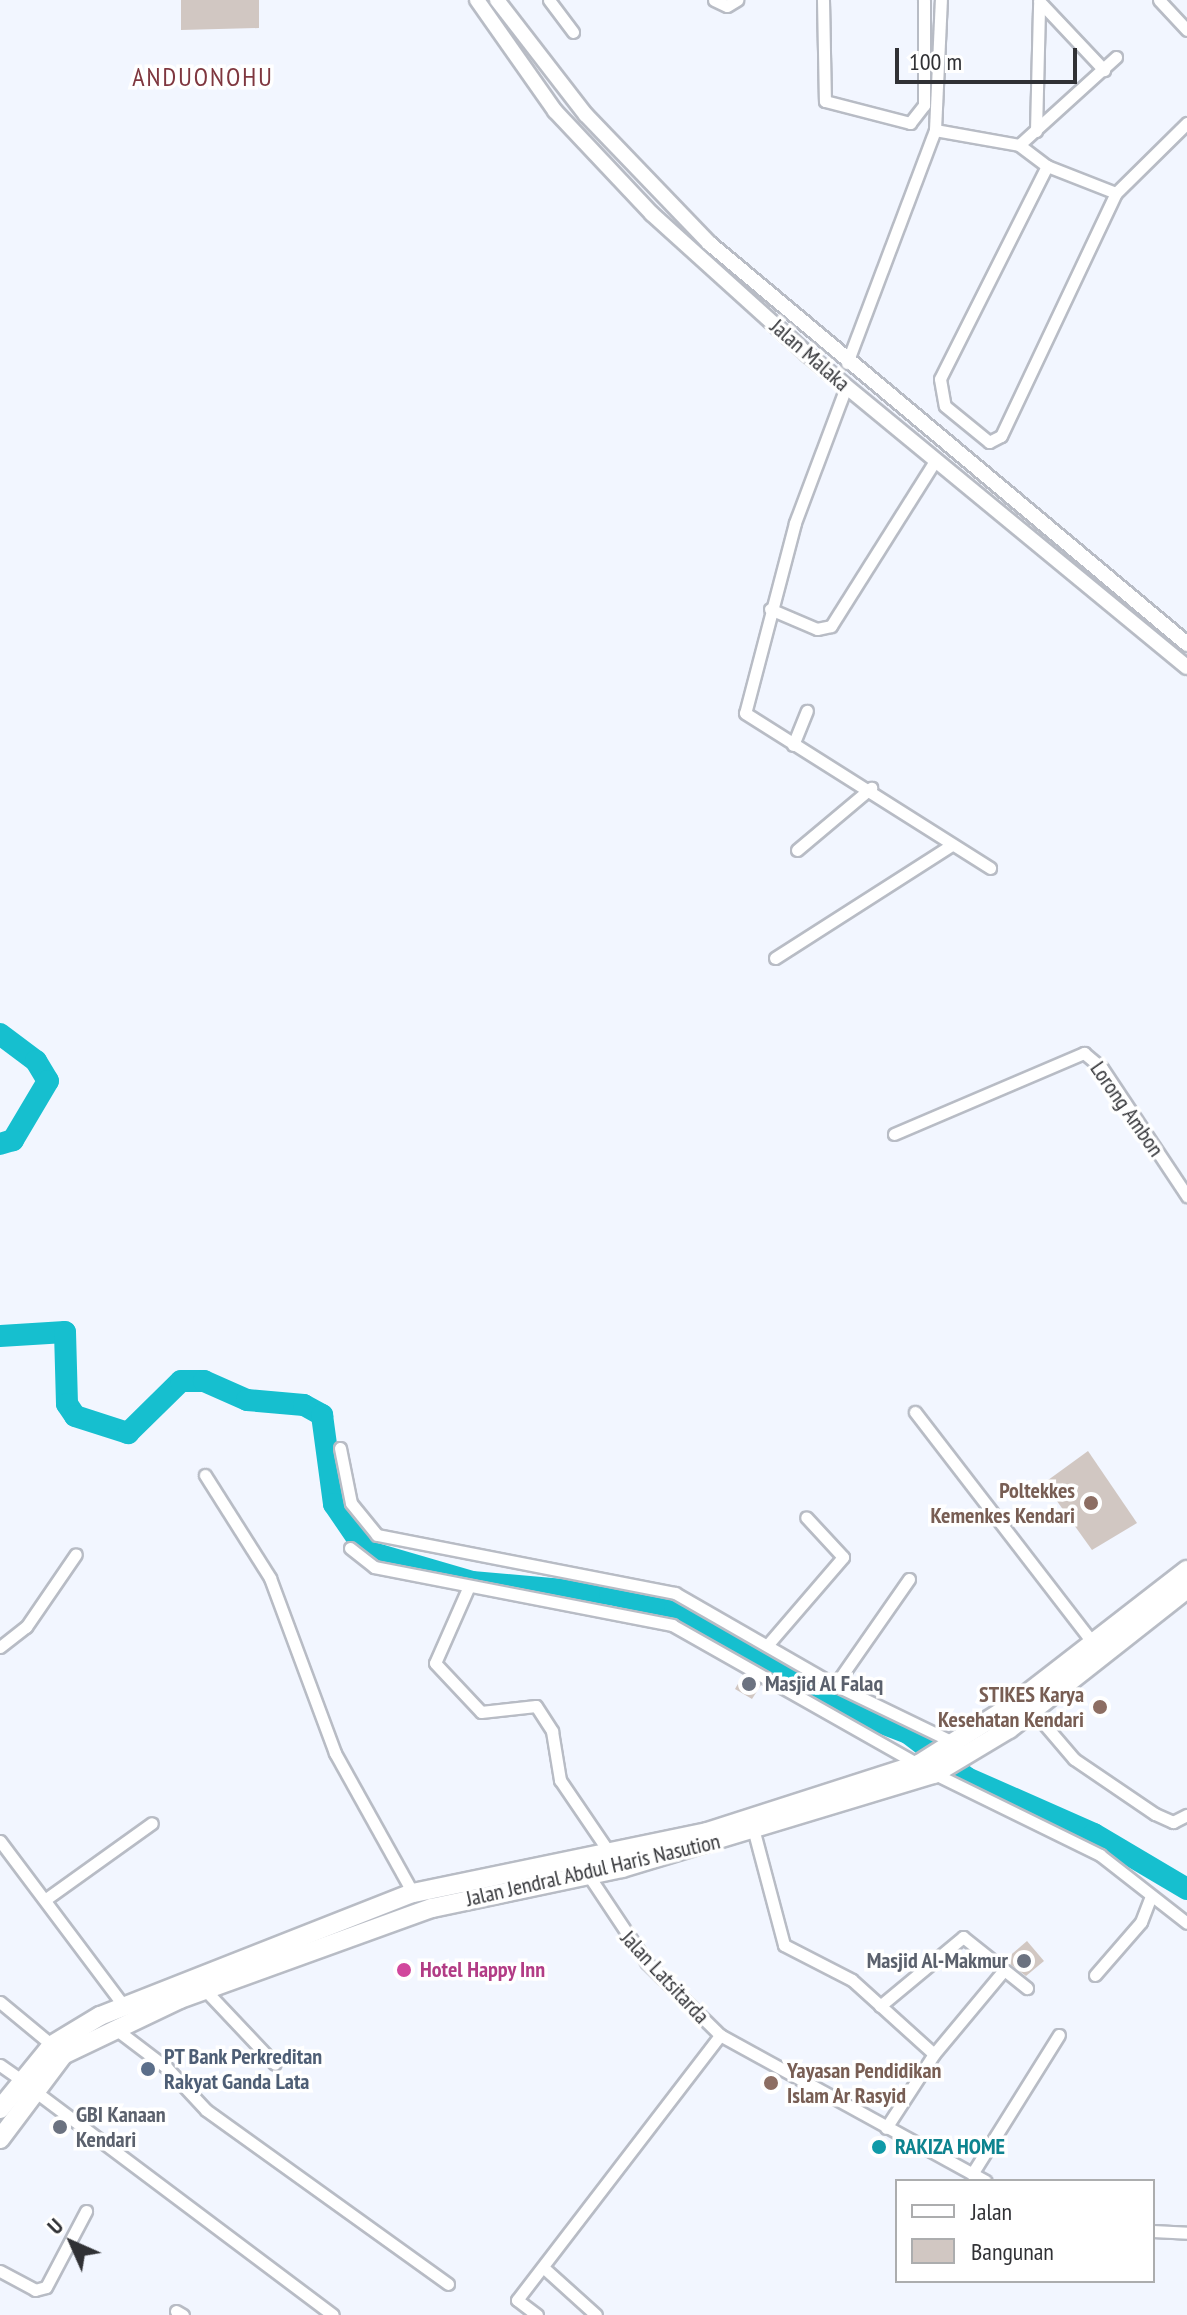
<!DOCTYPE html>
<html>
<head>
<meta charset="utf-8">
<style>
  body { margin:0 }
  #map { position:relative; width:1187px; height:2315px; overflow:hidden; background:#f2f6ff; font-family:"PT Sans Narrow",sans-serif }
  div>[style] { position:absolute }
  .river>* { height:22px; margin:-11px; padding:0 11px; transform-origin:11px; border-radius:11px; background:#16bfcf }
  .building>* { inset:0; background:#d1c7c2 }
  .roads { filter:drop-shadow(2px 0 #b8bcc5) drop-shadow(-2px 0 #b8bcc5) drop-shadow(0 2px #b8bcc5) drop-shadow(0 -2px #b8bcc5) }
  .minor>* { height:11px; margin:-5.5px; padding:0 5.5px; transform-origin:5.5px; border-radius:5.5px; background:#fff }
  .tertiary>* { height:14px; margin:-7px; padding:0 7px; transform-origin:7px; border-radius:7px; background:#fff }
  .trunk>* { height:18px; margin:-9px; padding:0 9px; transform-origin:9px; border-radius:9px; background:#fff }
  .dots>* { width:22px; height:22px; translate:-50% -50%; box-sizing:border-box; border:4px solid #fff; border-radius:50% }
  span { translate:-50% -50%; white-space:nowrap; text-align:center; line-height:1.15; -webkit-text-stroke:7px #fff; paint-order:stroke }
  .street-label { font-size:22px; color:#303135 }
  .education-label { font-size:22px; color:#785e54; font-weight:700 }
  .right { translate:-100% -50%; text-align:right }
  .left { translate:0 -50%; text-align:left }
  .worship-label { font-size:22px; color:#5b616d; font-weight:700 }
  .hotel-label { font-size:22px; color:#b23c85; font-weight:700 }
  .service-label { font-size:22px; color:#4e5e75; font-weight:700 }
  .culture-label { font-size:22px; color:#0d838f; font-weight:700 }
  .quarter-label { font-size:26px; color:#7f373f; letter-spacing:2px }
  .legend { position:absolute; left:895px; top:2179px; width:260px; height:104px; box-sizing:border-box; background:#fff; border:2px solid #acadae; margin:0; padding:10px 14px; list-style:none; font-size:24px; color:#303135 }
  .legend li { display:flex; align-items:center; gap:16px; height:40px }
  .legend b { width:40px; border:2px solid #acadae }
  .north { position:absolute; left:32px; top:2203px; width:80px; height:80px; -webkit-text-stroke:6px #fff; paint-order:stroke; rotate:315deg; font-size:22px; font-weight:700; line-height:32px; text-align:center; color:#303135 }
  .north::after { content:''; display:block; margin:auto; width:28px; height:36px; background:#303135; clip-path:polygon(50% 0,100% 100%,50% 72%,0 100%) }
  .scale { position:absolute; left:895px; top:48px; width:182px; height:36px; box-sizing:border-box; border:4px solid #303135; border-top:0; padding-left:10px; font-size:24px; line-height:28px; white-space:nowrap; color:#303135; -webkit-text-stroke:6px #fff; paint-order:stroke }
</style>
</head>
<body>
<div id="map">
  <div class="river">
    <i style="left:0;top:1034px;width:45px;rotate:36.9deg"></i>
    <i style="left:36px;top:1061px;width:23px;rotate:59deg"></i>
    <i style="left:48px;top:1081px;width:69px;rotate:120.7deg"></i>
    <i style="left:13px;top:1140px;width:14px;rotate:163deg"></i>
    <i style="left:0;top:1336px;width:65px;rotate:-3.5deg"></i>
    <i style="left:65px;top:1332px;width:72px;rotate:88.4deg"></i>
    <i style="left:67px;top:1404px;width:14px;rotate:56deg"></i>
    <i style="left:75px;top:1416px;width:56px;rotate:17.8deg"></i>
    <i style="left:128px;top:1433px;width:74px;rotate:-44.5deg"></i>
    <i style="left:181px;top:1381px;width:23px"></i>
    <i style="left:204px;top:1381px;width:47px;rotate:23.8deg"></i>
    <i style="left:247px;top:1400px;width:57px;rotate:5deg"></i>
    <i style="left:304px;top:1405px;width:21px;rotate:29deg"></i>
    <i style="left:322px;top:1415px;width:90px;rotate:82.3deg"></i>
    <i style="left:334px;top:1504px;width:57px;rotate:55.8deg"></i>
    <i style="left:366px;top:1551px;width:110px;rotate:16.3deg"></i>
    <i style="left:472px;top:1582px;width:139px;rotate:5deg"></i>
    <i style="left:610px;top:1594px;width:67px;rotate:13deg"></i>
    <i style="left:675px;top:1609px;width:173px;rotate:31.8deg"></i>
    <i style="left:822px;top:1700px;width:92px;rotate:21deg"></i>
    <i style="left:908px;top:1733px;width:74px;rotate:37.3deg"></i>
    <i style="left:967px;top:1778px;width:139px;rotate:23.8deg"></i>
    <i style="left:1094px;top:1834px;width:108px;rotate:30.6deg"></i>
  </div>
  <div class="building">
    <i style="clip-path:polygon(181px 0,259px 0,259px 28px,181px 30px)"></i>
    <i style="clip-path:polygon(1088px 1451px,1137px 1523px,1092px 1550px,1044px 1483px)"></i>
    <i style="clip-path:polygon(743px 1675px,761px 1685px,752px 1699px,735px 1689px)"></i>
    <i style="clip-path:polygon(1027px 1941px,1044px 1961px,1026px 1976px,1005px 1960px)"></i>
  </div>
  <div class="roads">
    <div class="minor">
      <i style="left:549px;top:0;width:40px;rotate:53deg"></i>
      <i style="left:714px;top:0;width:14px;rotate:25deg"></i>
      <i style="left:727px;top:6px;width:12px;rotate:-31deg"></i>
      <i style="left:823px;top:0;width:101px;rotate:88.9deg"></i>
      <i style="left:825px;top:101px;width:88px;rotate:14.5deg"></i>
      <i style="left:910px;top:123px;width:23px;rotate:-52deg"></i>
      <i style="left:924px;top:105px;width:105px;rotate:-90deg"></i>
      <i style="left:1159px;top:0;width:41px;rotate:47deg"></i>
      <i style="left:1039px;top:1px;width:95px;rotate:46.7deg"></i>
      <i style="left:935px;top:130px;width:85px;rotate:10.1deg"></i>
      <i style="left:1019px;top:145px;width:35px;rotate:37deg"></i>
      <i style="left:1047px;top:166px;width:74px;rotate:21.4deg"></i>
      <i style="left:1116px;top:193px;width:100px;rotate:-44.6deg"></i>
      <i style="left:1036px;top:131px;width:127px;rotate:-88.6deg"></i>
      <i style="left:1019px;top:145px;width:131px;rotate:-42.2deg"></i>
      <i style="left:1047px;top:166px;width:238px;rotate:116.7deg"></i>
      <i style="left:940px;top:379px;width:27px;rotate:80deg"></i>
      <i style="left:945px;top:406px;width:57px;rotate:39.3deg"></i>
      <i style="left:989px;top:442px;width:13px;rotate:-27deg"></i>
      <i style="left:1001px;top:436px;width:269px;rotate:-64.7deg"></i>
      <i style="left:847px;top:363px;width:249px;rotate:-69.3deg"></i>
      <i style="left:935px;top:130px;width:130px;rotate:-87.4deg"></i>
      <i style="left:846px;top:387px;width:145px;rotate:110.6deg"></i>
      <i style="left:795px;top:523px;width:196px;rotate:104.7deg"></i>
      <i style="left:745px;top:713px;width:290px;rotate:32.3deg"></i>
      <i style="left:770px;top:609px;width:51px;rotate:23.1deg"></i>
      <i style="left:817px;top:629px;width:14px;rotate:-12deg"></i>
      <i style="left:831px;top:626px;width:195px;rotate:-57.8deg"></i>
      <i style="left:793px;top:745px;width:37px;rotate:-68deg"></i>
      <i style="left:797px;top:850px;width:97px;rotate:-40deg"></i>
      <i style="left:775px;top:958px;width:208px;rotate:-32.6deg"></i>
      <i style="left:894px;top:1134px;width:207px;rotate:-23.1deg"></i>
      <i style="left:1084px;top:1053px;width:23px;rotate:40deg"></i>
      <i style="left:1102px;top:1068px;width:154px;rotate:56.4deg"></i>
      <i style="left:915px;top:1412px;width:292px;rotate:52.4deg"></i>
      <i style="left:340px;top:1448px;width:56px;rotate:78.7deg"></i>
      <i style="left:351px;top:1503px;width:41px;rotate:50.9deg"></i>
      <i style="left:377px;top:1535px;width:304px;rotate:11deg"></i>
      <i style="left:675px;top:1593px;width:185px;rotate:29.9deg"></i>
      <i style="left:205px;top:1475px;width:122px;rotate:57.7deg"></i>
      <i style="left:270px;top:1578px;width:187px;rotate:69.6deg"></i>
      <i style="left:335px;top:1753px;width:160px;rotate:60.9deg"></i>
      <i style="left:350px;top:1548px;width:31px;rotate:38deg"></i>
      <i style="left:374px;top:1567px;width:304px;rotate:11deg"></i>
      <i style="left:672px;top:1625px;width:283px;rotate:29.5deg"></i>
      <i style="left:909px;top:1579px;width:129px;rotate:124.9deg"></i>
      <i style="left:835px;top:1685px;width:133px;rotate:25.8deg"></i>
      <i style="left:469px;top:1586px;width:84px;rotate:113.8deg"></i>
      <i style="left:435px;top:1663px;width:67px;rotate:46.8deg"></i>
      <i style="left:481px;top:1712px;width:55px;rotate:-6.2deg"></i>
      <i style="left:536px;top:1706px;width:30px;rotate:57deg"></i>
      <i style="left:552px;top:1731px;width:50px;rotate:80.7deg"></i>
      <i style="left:560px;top:1780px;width:91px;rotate:55.8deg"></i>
      <i style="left:770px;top:1642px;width:112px;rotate:-49.3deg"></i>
      <i style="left:843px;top:1557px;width:54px;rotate:-132.8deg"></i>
      <i style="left:0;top:1647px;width:33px;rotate:-38deg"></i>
      <i style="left:26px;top:1627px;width:88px;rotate:-55.6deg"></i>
      <i style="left:1033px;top:1711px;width:63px;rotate:49.5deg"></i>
      <i style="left:1074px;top:1759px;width:98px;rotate:34.2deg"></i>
      <i style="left:1155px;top:1814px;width:20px;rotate:24deg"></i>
      <i style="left:1173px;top:1822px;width:16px;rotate:-27deg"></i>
      <i style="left:935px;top:1774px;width:184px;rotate:26.1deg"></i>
      <i style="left:1100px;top:1855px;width:110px;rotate:38deg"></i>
      <i style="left:754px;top:1832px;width:117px;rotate:75.1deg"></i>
      <i style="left:784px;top:1945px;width:76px;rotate:27.2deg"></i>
      <i style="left:852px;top:1980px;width:110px;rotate:42.1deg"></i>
      <i style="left:934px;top:2054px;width:88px;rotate:123deg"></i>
      <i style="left:0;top:1841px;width:205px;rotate:53.1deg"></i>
      <i style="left:587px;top:1873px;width:108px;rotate:56.3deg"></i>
      <i style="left:647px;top:1963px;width:103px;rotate:44.6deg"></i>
      <i style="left:720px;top:2035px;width:303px;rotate:28.8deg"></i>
      <i style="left:46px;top:1899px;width:130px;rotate:-35.6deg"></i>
      <i style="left:1095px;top:1975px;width:70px;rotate:-49deg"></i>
      <i style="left:1141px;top:1922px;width:28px;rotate:-69deg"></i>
      <i style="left:206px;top:1991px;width:100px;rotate:46.6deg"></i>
      <i style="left:0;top:2002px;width:67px;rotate:39.6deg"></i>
      <i style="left:880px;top:2006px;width:108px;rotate:-39.7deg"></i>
      <i style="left:963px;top:1937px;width:82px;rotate:38.6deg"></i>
      <i style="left:113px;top:2027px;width:68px;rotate:37.2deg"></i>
      <i style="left:167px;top:2068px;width:57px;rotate:47.1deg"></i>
      <i style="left:206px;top:2110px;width:298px;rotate:35.7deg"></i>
      <i style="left:934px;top:2054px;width:109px;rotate:-50.2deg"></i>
      <i style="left:0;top:2065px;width:24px;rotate:35deg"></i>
      <i style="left:32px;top:2089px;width:376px;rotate:36.9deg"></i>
      <i style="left:972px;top:2174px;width:164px;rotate:-58deg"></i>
      <i style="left:1153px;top:2231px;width:34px;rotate:3deg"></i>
      <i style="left:544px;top:2268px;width:70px;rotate:42.1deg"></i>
      <i style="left:0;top:2271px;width:40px;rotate:28deg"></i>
      <i style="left:35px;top:2290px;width:11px;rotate:-15deg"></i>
      <i style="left:46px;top:2287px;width:86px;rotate:-62.2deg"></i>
      <i style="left:176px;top:2311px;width:8px;rotate:30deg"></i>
      <i style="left:537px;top:2315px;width:25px;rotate:-143deg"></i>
      <i style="left:517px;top:2300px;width:334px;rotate:-52.5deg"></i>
    </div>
    <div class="tertiary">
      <i style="left:477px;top:0;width:136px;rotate:54.9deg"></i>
      <i style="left:555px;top:111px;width:141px;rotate:46.7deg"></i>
      <i style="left:652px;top:214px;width:209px;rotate:42.1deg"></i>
      <i style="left:807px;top:354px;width:492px;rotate:39.5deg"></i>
      <i style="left:497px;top:0;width:145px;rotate:52.3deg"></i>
      <i style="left:586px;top:115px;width:178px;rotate:46.1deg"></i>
      <i style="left:709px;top:243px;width:624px;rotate:39.99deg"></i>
    </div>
    <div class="trunk">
      <i style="left:0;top:2109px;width:82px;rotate:-50.9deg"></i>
      <i style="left:52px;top:2045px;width:56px;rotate:-31.1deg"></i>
      <i style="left:100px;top:2016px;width:336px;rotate:-21.5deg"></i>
      <i style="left:413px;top:1893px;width:300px;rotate:-11.7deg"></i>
      <i style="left:707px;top:1832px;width:223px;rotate:-17.8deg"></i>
      <i style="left:919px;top:1764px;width:112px;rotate:-32.3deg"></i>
      <i style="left:1014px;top:1704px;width:219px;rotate:-37.8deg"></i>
      <i style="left:0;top:2139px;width:105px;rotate:-53.1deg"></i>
      <i style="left:63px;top:2055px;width:130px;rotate:-25.6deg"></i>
      <i style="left:180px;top:1999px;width:268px;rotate:-19.9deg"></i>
      <i style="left:432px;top:1908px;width:194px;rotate:-11.9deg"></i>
      <i style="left:622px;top:1868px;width:326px;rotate:-16.8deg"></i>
      <i style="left:934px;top:1774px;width:87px;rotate:-31deg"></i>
      <i style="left:1009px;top:1729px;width:226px;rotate:-38.2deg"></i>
    </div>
  </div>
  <div class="dots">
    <i style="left:1091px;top:1503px;background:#8d6e63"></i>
    <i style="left:749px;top:1684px;background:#6b7280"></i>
    <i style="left:1100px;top:1707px;background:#8d6e63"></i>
    <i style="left:1024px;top:1961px;background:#6b7280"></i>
    <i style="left:404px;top:1970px;background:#d1479c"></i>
    <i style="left:148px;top:2069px;background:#5c6f8a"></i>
    <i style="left:771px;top:2083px;background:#8d6e63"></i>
    <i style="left:60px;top:2127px;background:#6b7280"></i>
    <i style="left:879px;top:2147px;background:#0f9aa8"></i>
  </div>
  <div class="street-label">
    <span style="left:810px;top:355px;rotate:41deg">Jalan Malaka</span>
    <span style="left:1127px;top:1109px;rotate:55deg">Lorong Ambon</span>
    <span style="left:593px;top:1870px;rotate:-13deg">Jalan Jendral Abdul Haris Nasution</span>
    <span style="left:665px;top:1977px;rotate:47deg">Jalan Latsitarda</span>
  </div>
  <div class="education-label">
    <span class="right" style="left:1075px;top:1503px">Poltekkes<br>Kemenkes Kendari</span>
    <span class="right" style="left:1084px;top:1707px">STIKES Karya<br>Kesehatan Kendari</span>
    <span class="left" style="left:787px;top:2083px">Yayasan Pendidikan<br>Islam Ar Rasyid</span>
  </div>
  <div class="worship-label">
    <span class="left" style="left:765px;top:1684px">Masjid Al Falaq</span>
    <span class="right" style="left:1008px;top:1961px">Masjid Al-Makmur</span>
    <span class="left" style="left:76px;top:2127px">GBI Kanaan<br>Kendari</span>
  </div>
  <div class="hotel-label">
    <span class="left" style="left:420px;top:1970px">Hotel Happy Inn</span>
  </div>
  <div class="service-label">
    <span class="left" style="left:164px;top:2069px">PT Bank Perkreditan<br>Rakyat Ganda Lata</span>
  </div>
  <div class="culture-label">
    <span class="left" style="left:895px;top:2147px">RAKIZA HOME</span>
  </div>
  <div class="quarter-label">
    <span style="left:203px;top:77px">ANDUONOHU</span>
  </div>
  <ul class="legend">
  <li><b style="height:10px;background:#fff"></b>Jalan</li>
  <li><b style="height:22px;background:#d1c7c2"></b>Bangunan</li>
  </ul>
  <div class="north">U</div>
  <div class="scale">100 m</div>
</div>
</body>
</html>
